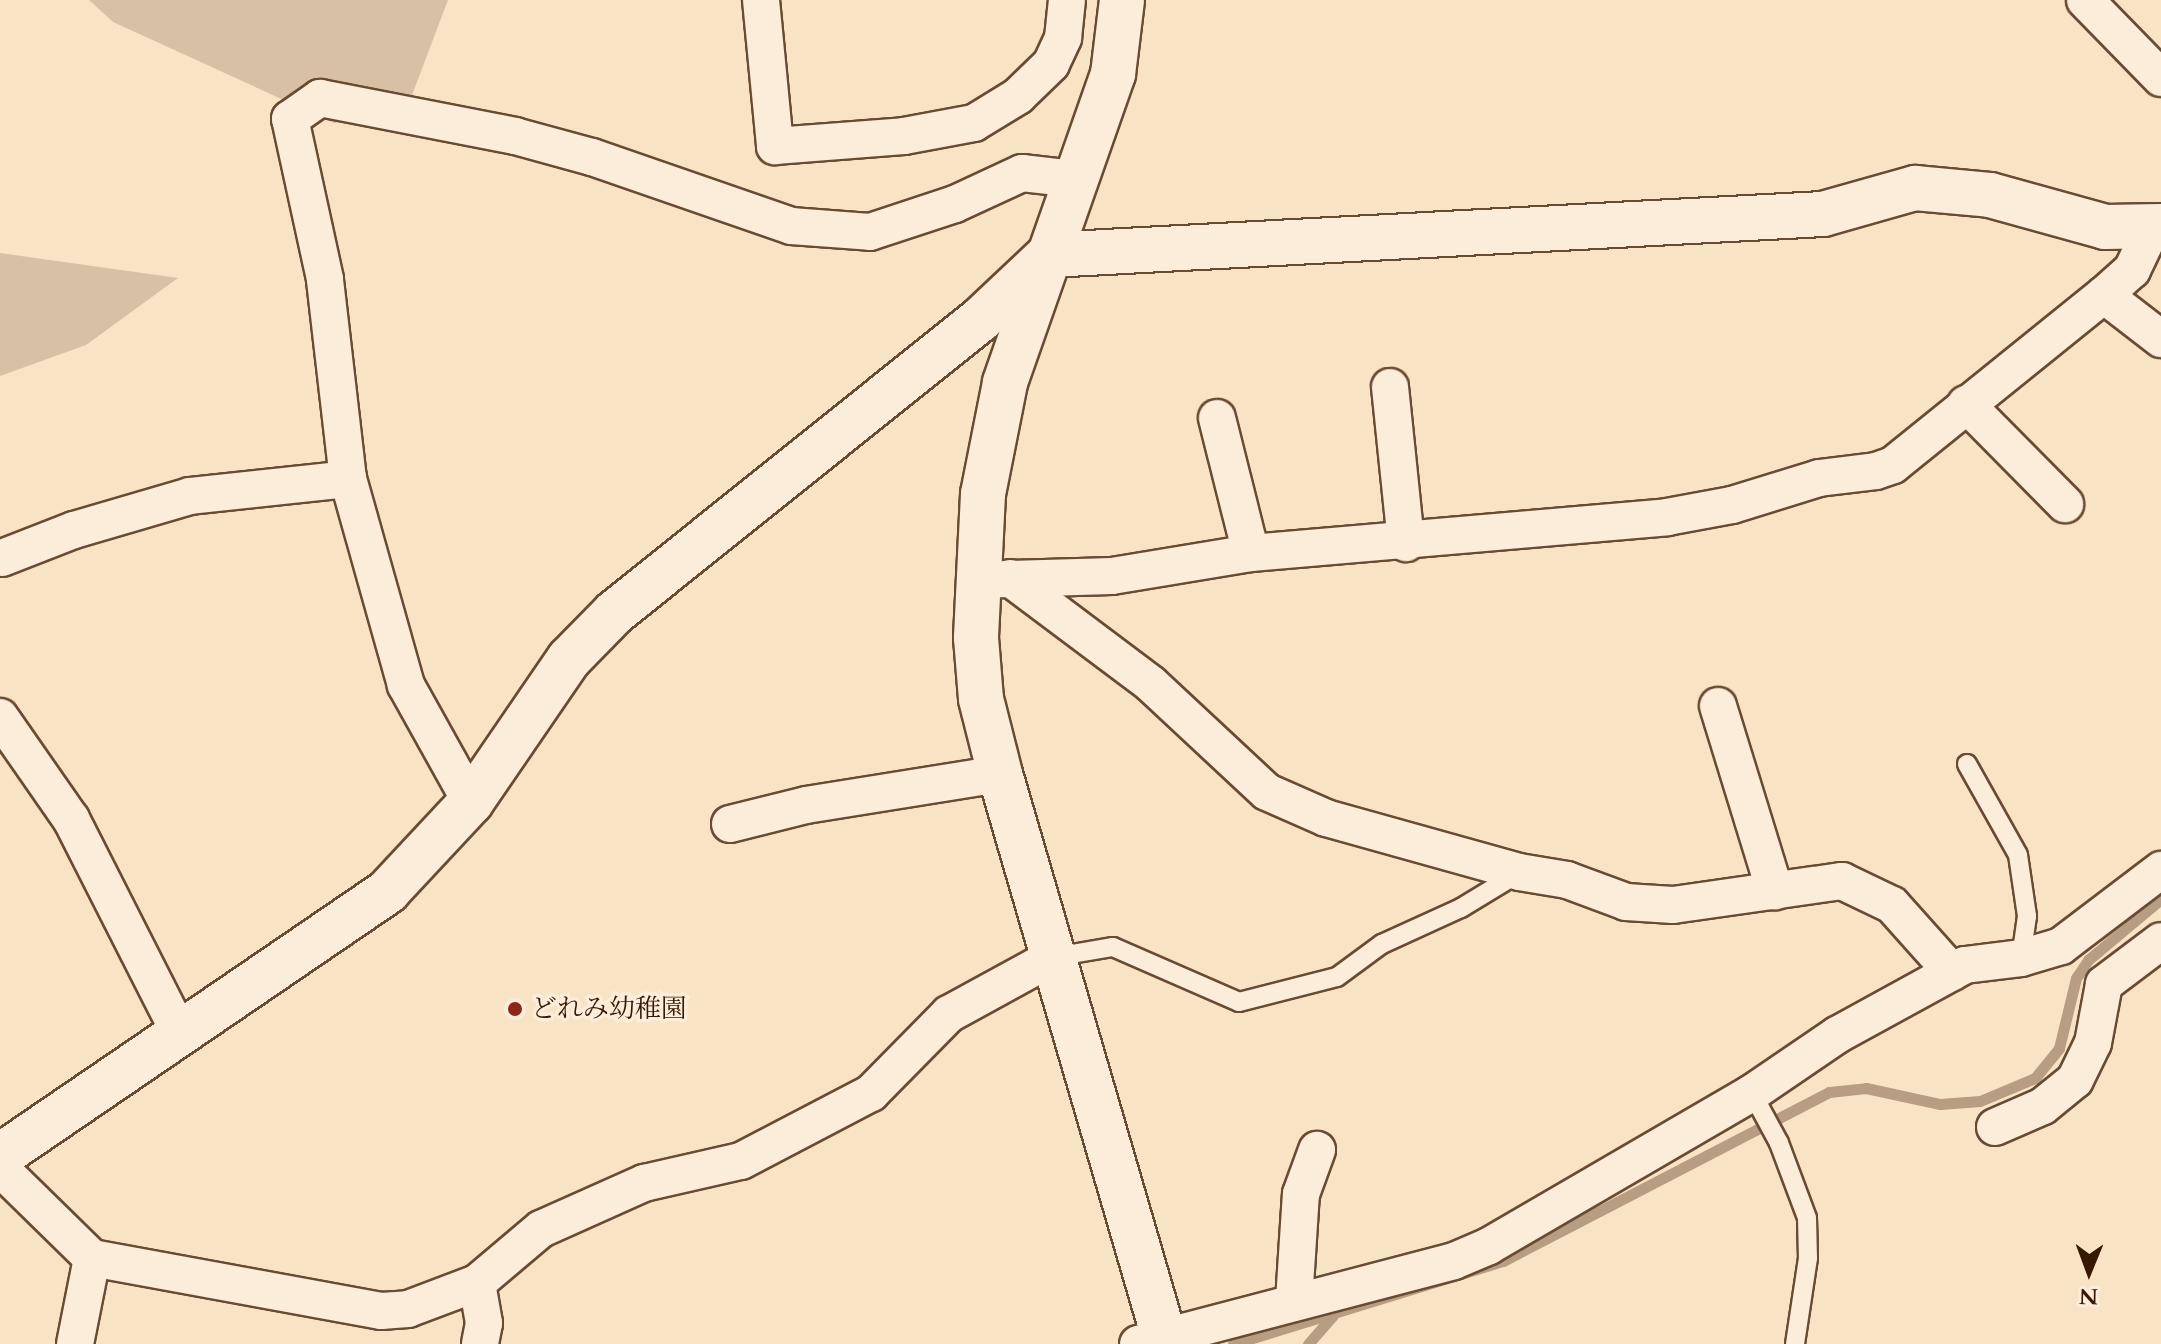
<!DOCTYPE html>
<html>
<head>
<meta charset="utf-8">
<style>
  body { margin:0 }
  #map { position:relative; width:2161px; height:1344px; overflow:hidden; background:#f9e3c5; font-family:Cardo,"Noto Serif JP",serif }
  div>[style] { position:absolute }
  .green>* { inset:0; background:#d8c0a4 }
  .stream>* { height:11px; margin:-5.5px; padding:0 5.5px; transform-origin:5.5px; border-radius:5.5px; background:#b79e83 }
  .roads { filter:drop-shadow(2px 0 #684b33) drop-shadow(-2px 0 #684b33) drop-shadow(0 2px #684b33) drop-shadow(0 -2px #684b33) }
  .lane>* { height:18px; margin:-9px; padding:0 9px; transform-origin:9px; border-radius:9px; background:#fbedd9 }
  .street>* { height:36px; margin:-18px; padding:0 18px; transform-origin:18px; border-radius:18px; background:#fbedd9 }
  .secondary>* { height:44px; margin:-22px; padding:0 22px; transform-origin:22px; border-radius:22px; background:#fbedd9 }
  .dots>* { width:22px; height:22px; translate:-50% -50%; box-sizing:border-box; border:4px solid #fbedd9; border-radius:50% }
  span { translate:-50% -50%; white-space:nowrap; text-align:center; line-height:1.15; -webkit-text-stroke:7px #fbedd9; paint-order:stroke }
  .poi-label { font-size:26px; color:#371802 }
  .left { translate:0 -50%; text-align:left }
  .north { position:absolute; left:2049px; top:1232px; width:80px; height:80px; -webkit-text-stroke:6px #fbedd9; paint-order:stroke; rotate:181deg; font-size:22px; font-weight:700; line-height:32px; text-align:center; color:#371802 }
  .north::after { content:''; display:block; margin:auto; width:28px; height:36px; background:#371802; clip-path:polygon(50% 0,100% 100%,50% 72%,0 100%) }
</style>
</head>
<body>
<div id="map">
  <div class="green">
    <i style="clip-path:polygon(89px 0,448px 0,406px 111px,334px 123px,113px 22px)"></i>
    <i style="clip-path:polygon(0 253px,178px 278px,86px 345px,0 376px)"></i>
  </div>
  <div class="stream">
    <i style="left:1233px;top:1344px;width:282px;rotate:-17.1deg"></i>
    <i style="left:1503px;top:1261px;width:367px;rotate:-27.4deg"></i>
    <i style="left:1829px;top:1092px;width:37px;rotate:-6deg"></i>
    <i style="left:1866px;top:1088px;width:76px;rotate:12.2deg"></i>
    <i style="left:1940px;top:1104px;width:40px;rotate:-4.3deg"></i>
    <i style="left:1980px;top:1101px;width:60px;rotate:-22.7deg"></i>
    <i style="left:2035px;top:1078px;width:38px;rotate:-51deg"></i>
    <i style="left:2059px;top:1048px;width:72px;rotate:-76.3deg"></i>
    <i style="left:2076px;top:978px;width:22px;rotate:-56deg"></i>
    <i style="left:2088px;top:960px;width:95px;rotate:-39.9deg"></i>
    <i style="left:1308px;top:1344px;width:38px;rotate:-49deg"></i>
  </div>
  <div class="roads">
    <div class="lane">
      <i style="left:1967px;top:764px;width:104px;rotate:60.7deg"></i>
      <i style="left:2018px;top:855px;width:62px;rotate:81.6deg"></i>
      <i style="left:2027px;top:916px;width:42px;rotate:98.1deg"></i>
      <i style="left:1054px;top:957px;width:60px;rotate:-9.6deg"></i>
      <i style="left:1113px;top:947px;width:137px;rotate:23.6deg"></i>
      <i style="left:1239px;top:1002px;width:101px;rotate:-14.3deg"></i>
      <i style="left:1337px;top:977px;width:56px;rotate:-36.3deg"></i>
      <i style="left:1382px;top:944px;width:87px;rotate:-24.5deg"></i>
      <i style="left:1461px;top:908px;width:66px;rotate:-31.3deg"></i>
      <i style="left:1752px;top:1093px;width:57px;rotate:61.6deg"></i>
      <i style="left:1779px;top:1143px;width:80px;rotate:69.5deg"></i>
      <i style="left:1807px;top:1218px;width:40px;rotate:88.6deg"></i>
      <i style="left:1808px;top:1258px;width:87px;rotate:98.6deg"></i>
    </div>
    <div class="street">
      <i style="left:761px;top:0;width:147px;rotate:84.5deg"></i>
      <i style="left:775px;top:146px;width:129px;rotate:-4.4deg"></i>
      <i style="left:904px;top:136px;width:71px;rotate:-10.5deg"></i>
      <i style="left:974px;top:123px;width:52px;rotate:-31.5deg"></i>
      <i style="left:1018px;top:96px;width:46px;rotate:-44.1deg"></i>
      <i style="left:1051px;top:64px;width:29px;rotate:-65deg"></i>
      <i style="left:1063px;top:38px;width:38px;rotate:-84deg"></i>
      <i style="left:2085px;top:0;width:109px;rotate:45.7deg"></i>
      <i style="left:2104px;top:295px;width:72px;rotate:37.7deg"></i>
      <i style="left:1390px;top:387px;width:157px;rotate:84.1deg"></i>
      <i style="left:1966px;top:404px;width:141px;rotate:45.3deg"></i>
      <i style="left:1217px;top:418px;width:139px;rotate:75.9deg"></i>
      <i style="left:2px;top:558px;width:77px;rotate:-21.3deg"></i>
      <i style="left:74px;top:530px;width:121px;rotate:-16.3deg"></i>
      <i style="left:190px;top:496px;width:159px;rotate:-6.1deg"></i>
      <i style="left:1010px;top:578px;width:176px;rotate:36.9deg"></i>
      <i style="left:1151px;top:684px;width:158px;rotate:43deg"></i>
      <i style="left:1267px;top:792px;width:64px;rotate:23.8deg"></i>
      <i style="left:1326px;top:818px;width:200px;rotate:15.6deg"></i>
      <i style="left:1519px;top:872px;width:49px;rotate:9.5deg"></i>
      <i style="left:1567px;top:880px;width:63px;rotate:20.4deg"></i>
      <i style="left:1626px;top:902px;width:47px;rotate:3.7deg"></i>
      <i style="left:1673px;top:905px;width:171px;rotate:-8.1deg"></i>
      <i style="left:1842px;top:881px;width:55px;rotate:25.6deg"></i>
      <i style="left:1892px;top:905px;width:90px;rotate:48.2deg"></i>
      <i style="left:975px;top:580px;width:137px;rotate:-1.7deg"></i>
      <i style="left:1112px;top:576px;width:141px;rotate:-9.4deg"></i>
      <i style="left:1251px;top:553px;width:418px;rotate:-4.9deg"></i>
      <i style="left:1667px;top:517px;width:66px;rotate:-10.5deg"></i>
      <i style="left:1732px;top:505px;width:91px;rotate:-17.2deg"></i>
      <i style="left:1819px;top:478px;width:57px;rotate:-7deg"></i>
      <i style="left:1876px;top:471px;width:18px;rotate:-19deg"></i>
      <i style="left:1893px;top:465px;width:271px;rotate:-38.9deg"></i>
      <i style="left:2104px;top:295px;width:38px;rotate:-42deg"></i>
      <i style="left:2132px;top:270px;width:47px;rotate:-64.5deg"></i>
      <i style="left:1718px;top:706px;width:194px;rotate:72.9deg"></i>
      <i style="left:0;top:717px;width:124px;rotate:55.2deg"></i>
      <i style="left:71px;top:819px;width:239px;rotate:63.1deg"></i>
      <i style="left:471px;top:802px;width:134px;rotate:-119.1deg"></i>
      <i style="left:406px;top:685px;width:214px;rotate:-105.7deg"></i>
      <i style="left:348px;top:479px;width:201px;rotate:-96.6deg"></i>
      <i style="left:325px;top:279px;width:164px;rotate:-102.3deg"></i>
      <i style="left:290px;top:119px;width:37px;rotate:-35deg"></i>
      <i style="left:320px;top:98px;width:199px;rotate:11deg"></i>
      <i style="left:515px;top:136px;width:80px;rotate:15.3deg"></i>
      <i style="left:592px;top:157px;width:211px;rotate:19.1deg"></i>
      <i style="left:791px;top:226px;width:79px;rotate:4.3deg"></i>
      <i style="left:870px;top:232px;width:89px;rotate:-18.2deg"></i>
      <i style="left:955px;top:204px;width:74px;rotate:-24.8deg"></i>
      <i style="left:1022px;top:173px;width:52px;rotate:6.6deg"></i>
      <i style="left:730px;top:824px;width:78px;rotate:-14deg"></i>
      <i style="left:806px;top:805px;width:196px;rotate:-9.1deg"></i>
      <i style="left:1995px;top:1127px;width:52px;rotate:-23.6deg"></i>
      <i style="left:2043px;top:1106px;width:41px;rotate:-39.1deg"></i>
      <i style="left:2075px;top:1080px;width:41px;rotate:-64.1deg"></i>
      <i style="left:2093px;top:1043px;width:60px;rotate:-79.4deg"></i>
      <i style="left:2104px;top:984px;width:71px;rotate:-37deg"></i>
      <i style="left:0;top:1168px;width:129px;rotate:44.4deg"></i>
      <i style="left:92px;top:1258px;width:294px;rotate:10.4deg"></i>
      <i style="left:381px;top:1311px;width:27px;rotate:-4deg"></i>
      <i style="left:408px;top:1309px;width:74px;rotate:-20.6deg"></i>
      <i style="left:477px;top:1283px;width:41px;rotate:80.1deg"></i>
      <i style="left:484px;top:1323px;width:21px;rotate:101deg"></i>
      <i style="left:477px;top:1283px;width:84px;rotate:-40.2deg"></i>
      <i style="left:541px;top:1229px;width:113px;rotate:-24.1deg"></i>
      <i style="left:644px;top:1183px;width:99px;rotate:-12.8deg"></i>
      <i style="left:741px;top:1161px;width:147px;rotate:-27.6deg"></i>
      <i style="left:871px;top:1093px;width:111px;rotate:-45.4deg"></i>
      <i style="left:949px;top:1014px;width:119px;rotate:-28.7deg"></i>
      <i style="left:1294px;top:1301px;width:107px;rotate:-86.3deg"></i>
      <i style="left:1301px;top:1194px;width:47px;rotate:-70deg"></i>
      <i style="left:75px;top:1344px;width:88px;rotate:-78.8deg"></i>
      <i style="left:1138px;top:1344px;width:327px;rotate:-14.7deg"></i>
      <i style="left:1454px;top:1261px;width:38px;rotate:-23deg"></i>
      <i style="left:1489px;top:1246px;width:304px;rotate:-30.2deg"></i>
      <i style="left:1752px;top:1093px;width:103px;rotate:-34.3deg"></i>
      <i style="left:1837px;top:1035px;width:146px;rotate:-28.7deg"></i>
      <i style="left:1965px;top:965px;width:56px;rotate:-7.1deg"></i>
      <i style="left:2021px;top:958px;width:42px;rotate:-16.7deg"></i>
      <i style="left:2061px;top:946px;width:126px;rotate:-37.2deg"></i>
    </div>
    <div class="secondary">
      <i style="left:1122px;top:0;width:75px;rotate:96.9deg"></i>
      <i style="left:1113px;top:74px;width:327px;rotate:109.3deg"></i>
      <i style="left:1005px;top:383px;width:113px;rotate:101.2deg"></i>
      <i style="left:983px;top:494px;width:144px;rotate:92.8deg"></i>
      <i style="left:976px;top:638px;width:61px;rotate:85.3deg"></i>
      <i style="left:981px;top:699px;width:77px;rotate:75.8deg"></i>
      <i style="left:1000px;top:774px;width:594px;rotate:73.76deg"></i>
      <i style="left:0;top:1156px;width:470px;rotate:-34.3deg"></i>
      <i style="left:388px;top:891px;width:122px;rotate:-47deg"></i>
      <i style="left:471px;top:802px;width:173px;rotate:-55.6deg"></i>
      <i style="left:569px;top:659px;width:64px;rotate:-45.6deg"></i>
      <i style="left:614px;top:613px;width:470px;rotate:-38.7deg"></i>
      <i style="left:981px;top:319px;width:93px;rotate:-43.3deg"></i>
      <i style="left:1049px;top:255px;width:775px;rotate:-3.03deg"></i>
      <i style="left:1823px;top:214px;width:96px;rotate:-15.8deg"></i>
      <i style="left:1915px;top:188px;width:75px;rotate:5.3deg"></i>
      <i style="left:1990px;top:195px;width:119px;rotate:15.5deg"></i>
      <i style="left:2105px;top:227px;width:56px;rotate:-1deg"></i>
    </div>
  </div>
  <div class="dots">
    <i style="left:515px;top:1009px;background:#8f2418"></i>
  </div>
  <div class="poi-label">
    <span class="left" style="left:531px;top:1009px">どれみ幼稚園</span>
  </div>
  <div class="north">N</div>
</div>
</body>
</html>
